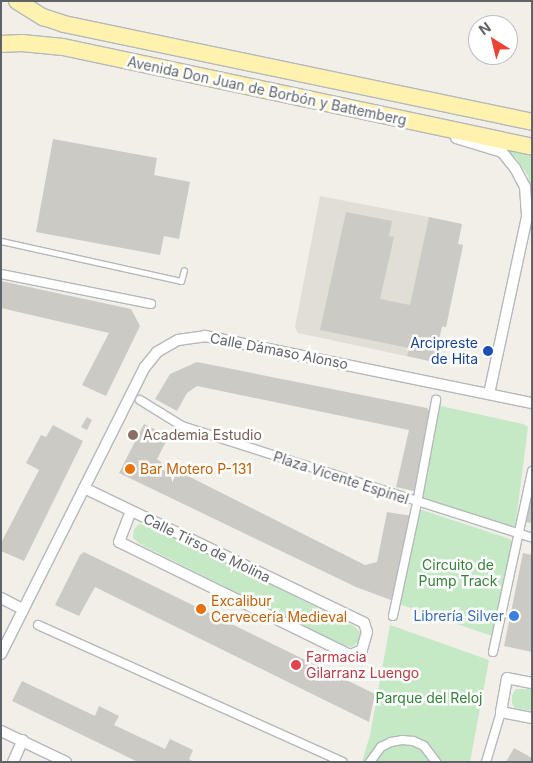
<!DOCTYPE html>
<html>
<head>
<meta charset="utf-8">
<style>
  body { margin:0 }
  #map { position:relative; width:533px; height:763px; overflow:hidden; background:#f1efe8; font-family:Inter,sans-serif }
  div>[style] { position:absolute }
  .education>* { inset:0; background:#e1ded6 }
  .green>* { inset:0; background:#c5e8c5 }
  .building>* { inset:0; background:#cccac5 }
  .roads { filter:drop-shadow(1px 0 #b5b8bc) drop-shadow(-1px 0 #b5b8bc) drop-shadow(0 1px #b5b8bc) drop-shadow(0 -1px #b5b8bc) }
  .service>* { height:5px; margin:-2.5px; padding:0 2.5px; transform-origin:2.5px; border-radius:2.5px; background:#fff }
  .pedestrian>* { height:8px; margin:-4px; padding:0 4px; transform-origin:4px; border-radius:4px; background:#fff }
  .minor>* { height:10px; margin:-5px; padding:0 5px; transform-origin:5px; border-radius:5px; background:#fff }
  .primary>* { height:16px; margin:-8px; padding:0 8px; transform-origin:8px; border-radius:8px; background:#fff2af }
  .dots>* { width:14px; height:14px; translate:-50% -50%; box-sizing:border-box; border:2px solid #fff; border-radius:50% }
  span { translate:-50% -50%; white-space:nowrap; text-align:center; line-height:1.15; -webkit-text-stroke:5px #fff; paint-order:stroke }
  .street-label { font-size:14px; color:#5f6368 }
  .transit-label { font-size:14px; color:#164399 }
  .right { translate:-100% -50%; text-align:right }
  .education-label { font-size:14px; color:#785e54 }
  .left { translate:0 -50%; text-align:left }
  .food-label { font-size:14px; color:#c56008 }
  .park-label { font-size:14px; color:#348238 }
  .shop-label { font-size:14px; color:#366cbe }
  .health-label { font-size:14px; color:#be3a42 }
  .frame { position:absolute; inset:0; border:2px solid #5f6368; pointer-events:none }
  .north { position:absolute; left:468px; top:15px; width:50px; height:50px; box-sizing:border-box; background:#fff; border:1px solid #bfc1c3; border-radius:50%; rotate:324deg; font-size:14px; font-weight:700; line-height:20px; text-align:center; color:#5f6368 }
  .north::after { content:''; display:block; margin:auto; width:18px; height:22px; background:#ea4335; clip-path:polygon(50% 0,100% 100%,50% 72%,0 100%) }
</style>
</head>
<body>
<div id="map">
  <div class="education">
    <i style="clip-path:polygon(320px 196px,429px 217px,458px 244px,463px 245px,446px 327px,442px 327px,434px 362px,298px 333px,295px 327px)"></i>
  </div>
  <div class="green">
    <i style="clip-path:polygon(503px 148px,532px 154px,531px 195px,528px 176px,517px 159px)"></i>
    <i style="clip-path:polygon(436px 400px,441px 406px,523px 424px,528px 427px,515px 528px,417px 503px)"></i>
    <i style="clip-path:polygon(419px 509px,510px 539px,516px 546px,497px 634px,492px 636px,396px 603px)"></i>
    <i style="clip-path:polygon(139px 524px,153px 526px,354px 626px,361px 633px,359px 641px,352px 647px,341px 645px,140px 544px,133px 538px,134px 529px)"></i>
    <i style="clip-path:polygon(390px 625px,489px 660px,470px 762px,362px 762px,370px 735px)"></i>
    <i style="clip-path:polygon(516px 689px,532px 689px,532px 711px,515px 708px,512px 703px,512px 695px)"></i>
  </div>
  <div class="building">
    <i style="clip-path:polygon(53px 139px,157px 158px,154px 175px,190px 182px,179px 239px,164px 236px,160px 255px,36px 232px)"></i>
    <i style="clip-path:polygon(346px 212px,392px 221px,389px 236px,394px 237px,380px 299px,410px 305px,429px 217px,462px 224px,458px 244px,463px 245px,446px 327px,442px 326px,434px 362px,407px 356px,409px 348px,320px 330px)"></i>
    <i style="clip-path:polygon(1px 281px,131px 309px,140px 326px,106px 396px,82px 385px,109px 333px,1px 308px)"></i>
    <i style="clip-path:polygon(197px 362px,427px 408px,433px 417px,418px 492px,396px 487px,409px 430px,197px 386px,187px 393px,177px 411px,155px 399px,170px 374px)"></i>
    <i style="clip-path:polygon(87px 417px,92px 420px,87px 430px,81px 427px)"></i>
    <i style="clip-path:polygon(144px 424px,169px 436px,157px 459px,162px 463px,365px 565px,377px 562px,387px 512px,412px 516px,391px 600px,356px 587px,119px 473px)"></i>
    <i style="clip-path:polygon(53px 425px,83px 441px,24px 561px,1px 551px,1px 543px,39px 470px,26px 463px,41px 435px,46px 437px)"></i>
    <i style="clip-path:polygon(531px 496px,532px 496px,532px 523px,525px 522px)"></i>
    <i style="clip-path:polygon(84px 552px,375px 694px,369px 722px,95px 587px,79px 616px,55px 605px,80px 555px)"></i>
    <i style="clip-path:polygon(523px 553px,532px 555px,532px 652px,504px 646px)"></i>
    <i style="clip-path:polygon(22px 681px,95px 716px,99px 706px,119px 716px,114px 725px,165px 749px,170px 739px,193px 750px,189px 759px,194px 762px,138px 762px,12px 701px)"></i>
    <i style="clip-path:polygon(514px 748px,532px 758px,532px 762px,506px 762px)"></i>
  </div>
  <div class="roads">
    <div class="service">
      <i style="left:1px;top:241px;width:184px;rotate:12.5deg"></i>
      <i style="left:181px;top:281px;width:11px;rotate:-75deg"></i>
    </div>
    <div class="pedestrian">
      <i style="left:1px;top:274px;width:153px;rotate:11.3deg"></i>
      <i style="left:140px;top:400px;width:49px;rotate:31.8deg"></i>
      <i style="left:182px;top:426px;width:367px;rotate:17.7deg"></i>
      <i style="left:393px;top:616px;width:116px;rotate:-78deg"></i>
      <i style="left:417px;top:503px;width:105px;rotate:-79.5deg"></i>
      <i style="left:38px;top:625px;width:334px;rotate:24.2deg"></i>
      <i style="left:493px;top:652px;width:185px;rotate:-77.8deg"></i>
      <i style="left:370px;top:762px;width:19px;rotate:-54deg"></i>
      <i style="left:381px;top:747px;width:11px;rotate:-27deg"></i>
      <i style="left:391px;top:742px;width:11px;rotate:-10deg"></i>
      <i style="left:402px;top:740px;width:11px;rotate:5deg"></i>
      <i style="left:413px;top:741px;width:12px;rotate:24deg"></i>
      <i style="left:424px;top:746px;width:20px;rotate:53deg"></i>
      <i style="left:486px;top:762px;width:52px;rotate:-73.3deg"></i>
    </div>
    <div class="minor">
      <i style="left:456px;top:138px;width:48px;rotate:16.9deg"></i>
      <i style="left:502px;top:152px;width:21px;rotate:51deg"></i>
      <i style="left:515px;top:168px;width:21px;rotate:62deg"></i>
      <i style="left:525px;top:187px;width:28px;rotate:86deg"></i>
      <i style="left:489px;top:394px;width:182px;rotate:-77.9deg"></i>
      <i style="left:527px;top:216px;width:11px;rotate:-63deg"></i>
      <i style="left:84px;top:488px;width:311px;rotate:25.7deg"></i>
      <i style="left:364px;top:623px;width:9px;rotate:72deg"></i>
      <i style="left:367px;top:632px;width:19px;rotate:106deg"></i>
      <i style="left:362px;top:650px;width:13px;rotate:157deg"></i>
      <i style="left:350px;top:655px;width:257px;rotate:-153.9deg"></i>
      <i style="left:119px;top:542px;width:33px;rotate:-69deg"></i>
      <i style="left:1px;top:598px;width:25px;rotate:27deg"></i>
      <i style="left:1px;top:654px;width:321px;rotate:-63.4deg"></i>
      <i style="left:145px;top:367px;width:19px;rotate:-51deg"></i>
      <i style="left:157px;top:352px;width:24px;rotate:-30deg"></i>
      <i style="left:178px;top:340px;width:27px;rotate:-8deg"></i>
      <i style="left:205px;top:336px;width:334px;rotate:11.6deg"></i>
      <i style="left:532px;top:683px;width:25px;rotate:-169deg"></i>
      <i style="left:507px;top:678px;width:35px;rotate:100deg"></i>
      <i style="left:501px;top:712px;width:32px;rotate:11deg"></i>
      <i style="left:1px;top:731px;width:72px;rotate:25.5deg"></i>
      <i style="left:13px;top:762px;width:24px;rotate:-66deg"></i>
    </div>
    <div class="primary">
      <i style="left:17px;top:1px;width:31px;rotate:32deg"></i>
      <i style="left:43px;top:17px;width:22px;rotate:18deg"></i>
      <i style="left:64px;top:24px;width:478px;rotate:11.8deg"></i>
      <i style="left:1px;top:44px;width:21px;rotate:-3deg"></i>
      <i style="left:22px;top:43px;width:41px;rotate:5.6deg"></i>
      <i style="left:63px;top:47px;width:480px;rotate:12deg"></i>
    </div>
  </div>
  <div class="dots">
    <i style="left:488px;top:351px;background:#1a4fb4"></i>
    <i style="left:133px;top:435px;background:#8d6e63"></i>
    <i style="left:130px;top:469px;background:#e8710a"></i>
    <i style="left:201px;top:609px;background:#e8710a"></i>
    <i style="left:514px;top:616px;background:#3f7fe0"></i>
    <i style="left:296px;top:665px;background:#e0444e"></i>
  </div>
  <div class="street-label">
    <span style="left:267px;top:91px;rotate:12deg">Avenida Don Juan de Borbón y Battemberg</span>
    <span style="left:279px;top:351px;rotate:11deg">Calle Dámaso Alonso</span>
    <span style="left:341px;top:478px;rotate:18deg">Plaza Vicente Espinel</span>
    <span style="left:207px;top:548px;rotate:26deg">Calle Tirso de Molina</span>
  </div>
  <div class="transit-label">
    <span class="right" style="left:478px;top:351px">Arcipreste<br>de Hita</span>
  </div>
  <div class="education-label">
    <span class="left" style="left:143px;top:435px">Academia Estudio</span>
  </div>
  <div class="food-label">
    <span class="left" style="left:140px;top:469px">Bar Motero P-131</span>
    <span class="left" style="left:211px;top:609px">Excalibur<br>Cervecería Medieval</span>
  </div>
  <div class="park-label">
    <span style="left:458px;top:573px">Circuito de<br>Pump Track</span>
    <span style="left:429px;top:698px">Parque del Reloj</span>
  </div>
  <div class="shop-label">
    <span class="right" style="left:504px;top:616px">Librería Silver</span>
  </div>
  <div class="health-label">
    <span class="left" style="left:306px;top:665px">Farmacia<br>Gilarranz Luengo</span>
  </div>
  <div class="frame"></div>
  <div class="north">N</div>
</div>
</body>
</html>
